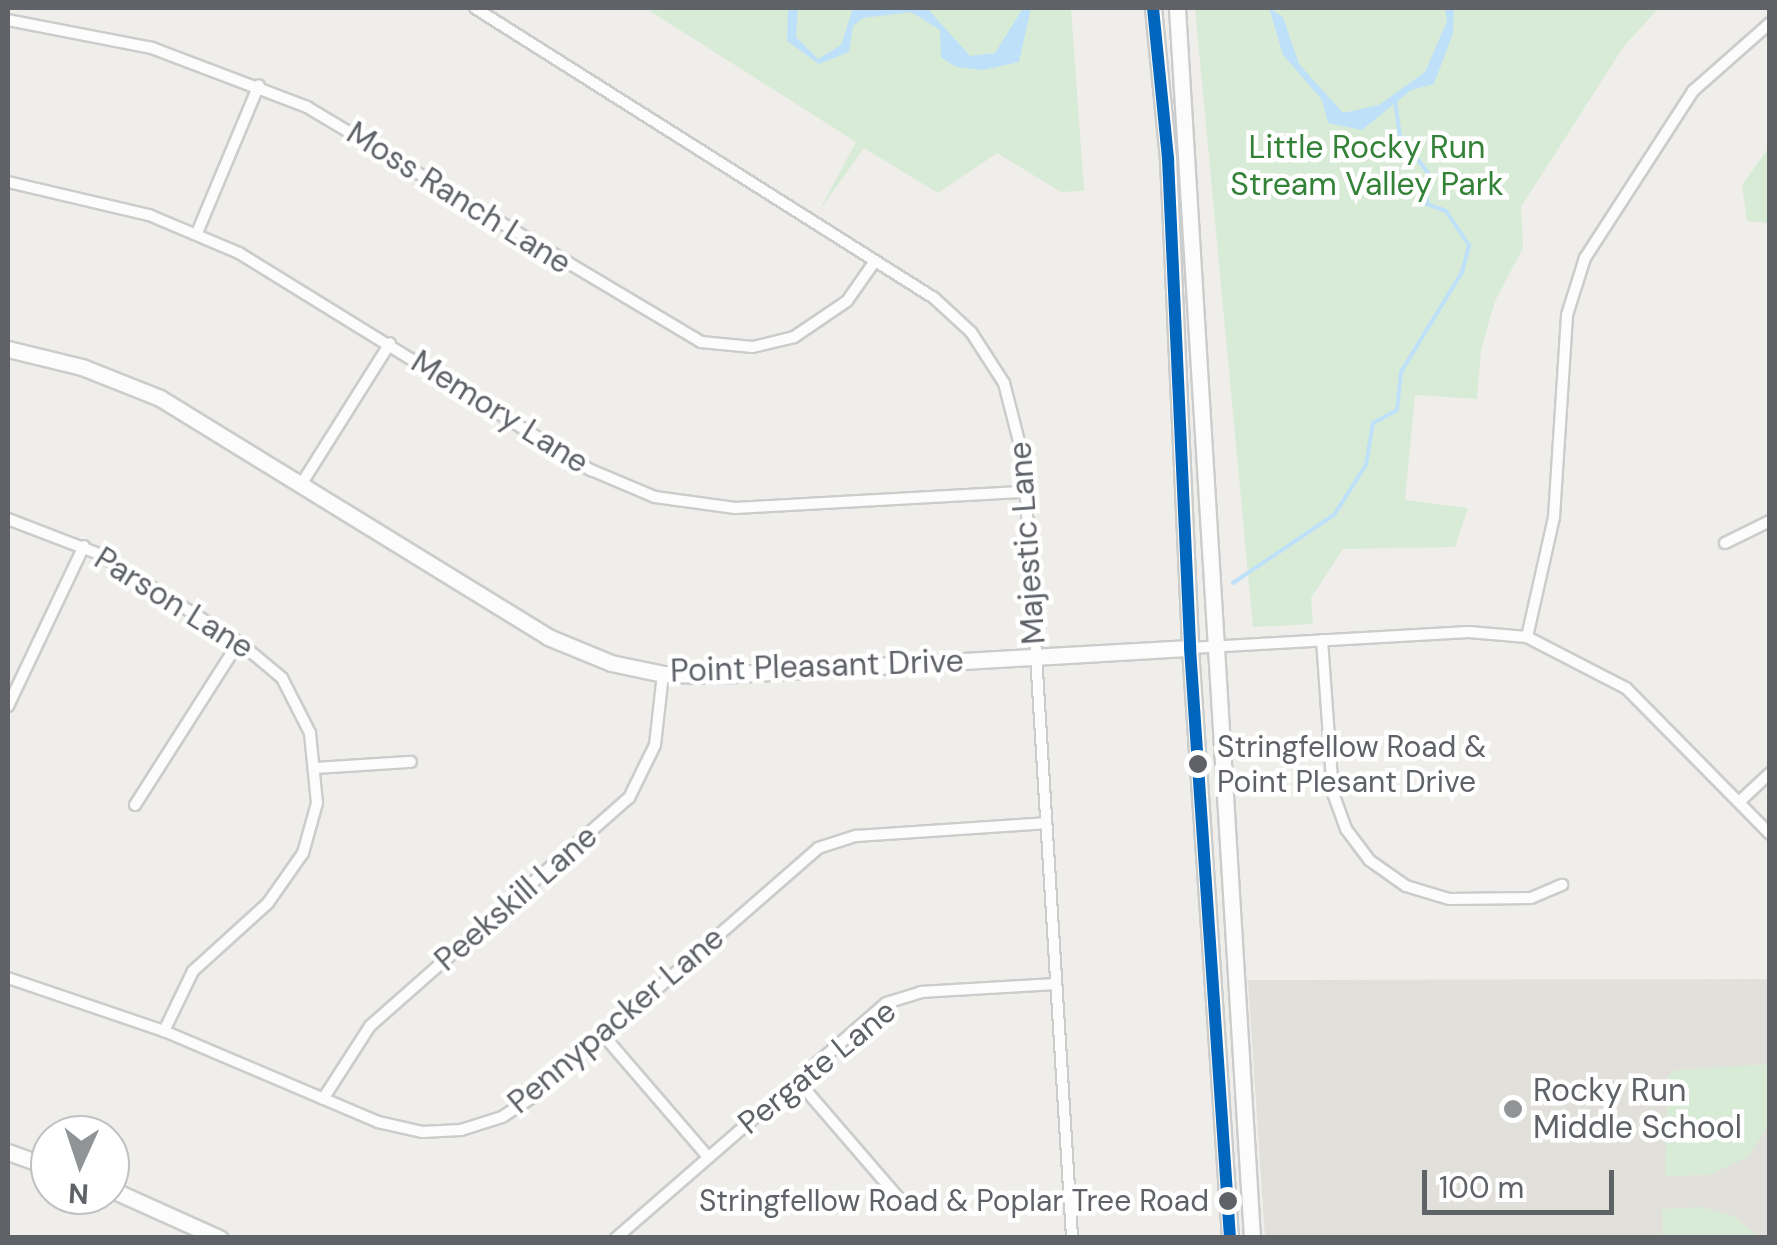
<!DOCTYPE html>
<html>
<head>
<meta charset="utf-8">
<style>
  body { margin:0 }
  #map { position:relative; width:1777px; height:1245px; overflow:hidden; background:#efeeea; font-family:"DM Sans",sans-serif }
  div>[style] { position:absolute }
  .education>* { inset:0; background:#e2e0da }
  .green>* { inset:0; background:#d8ebd6 }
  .water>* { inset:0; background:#bfe0f9 }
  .stream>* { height:4px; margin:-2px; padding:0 2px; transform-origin:2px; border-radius:2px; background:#bfe0f9 }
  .roads { filter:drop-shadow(2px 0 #cbcccc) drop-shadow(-2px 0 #cbcccc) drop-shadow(0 2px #cbcccc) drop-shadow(0 -2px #cbcccc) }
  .street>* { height:10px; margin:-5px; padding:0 5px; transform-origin:5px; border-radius:5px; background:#fdfcfc }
  .secondary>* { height:15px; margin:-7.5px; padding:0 7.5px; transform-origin:7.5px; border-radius:7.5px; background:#fdfcfc }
  .bus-1>* { height:12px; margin:-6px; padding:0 6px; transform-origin:6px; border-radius:6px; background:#0065bd }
  .dots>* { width:28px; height:28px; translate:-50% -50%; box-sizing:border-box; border:5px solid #fff; border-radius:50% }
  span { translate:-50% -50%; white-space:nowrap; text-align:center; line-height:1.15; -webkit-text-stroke:9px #fff; paint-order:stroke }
  .bus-label { font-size:30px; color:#5f6368 }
  .left { translate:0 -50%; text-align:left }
  .right { translate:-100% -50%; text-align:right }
  .park-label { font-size:32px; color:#348238 }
  .street-label { font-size:32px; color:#5f6368 }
  .poi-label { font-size:32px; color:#5f6368 }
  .frame { position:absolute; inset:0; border:10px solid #5f6368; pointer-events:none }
  .north { position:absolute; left:30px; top:1115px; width:100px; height:100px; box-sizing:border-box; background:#fff; border:2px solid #bfc1c3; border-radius:50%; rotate:183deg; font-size:28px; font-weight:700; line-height:40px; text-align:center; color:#5f6368 }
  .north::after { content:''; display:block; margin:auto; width:35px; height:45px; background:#919496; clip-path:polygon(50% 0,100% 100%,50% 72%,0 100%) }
  .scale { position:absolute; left:1422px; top:1170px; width:192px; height:45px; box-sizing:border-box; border:5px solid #5f6368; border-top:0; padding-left:12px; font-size:30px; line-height:35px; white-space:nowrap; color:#5f6368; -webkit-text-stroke:8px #fff; paint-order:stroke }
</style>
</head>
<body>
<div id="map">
  <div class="education">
    <i style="clip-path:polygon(1769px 979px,1769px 1237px,1265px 1237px,1248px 980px)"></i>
  </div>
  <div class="green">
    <i style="clip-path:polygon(645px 8px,1071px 8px,1084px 191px,1061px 192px,997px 153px,938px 193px,864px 148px,819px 211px,856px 142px)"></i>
    <i style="clip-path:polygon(1195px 8px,1659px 8px,1624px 46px,1521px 207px,1523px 248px,1495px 301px,1481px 350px,1477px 399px,1415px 395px,1405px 500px,1468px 508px,1455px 547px,1343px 549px,1311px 598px,1313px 624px,1253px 627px)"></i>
    <i style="clip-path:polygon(1769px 147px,1769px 223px,1747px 221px,1742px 185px)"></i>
    <i style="clip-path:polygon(1769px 1064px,1769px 1124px,1748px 1157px,1709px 1175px,1665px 1176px,1668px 1076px,1675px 1070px)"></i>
    <i style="clip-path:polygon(1703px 1207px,1735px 1217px,1758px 1237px,1663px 1237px,1662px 1209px)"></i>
  </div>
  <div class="water">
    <i style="clip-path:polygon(788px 8px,798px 8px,796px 37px,818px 59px,841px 45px,853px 8px,927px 8px,970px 56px,995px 53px,1023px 8px,1031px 8px,1019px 62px,983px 70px,956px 67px,941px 57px,940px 30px,911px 12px,863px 18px,853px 26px,849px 52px,819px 64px,787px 41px)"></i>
    <i style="clip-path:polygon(1269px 8px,1283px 17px,1299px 64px,1343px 113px,1379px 105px,1425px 72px,1447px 21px,1445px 8px,1454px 8px,1453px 33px,1434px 84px,1411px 90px,1362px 130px,1328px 123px,1322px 100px,1283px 55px)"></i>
  </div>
  <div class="stream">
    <i style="left:1233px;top:583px;width:122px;rotate:-34deg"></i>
    <i style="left:1334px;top:515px;width:59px;rotate:-57.4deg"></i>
    <i style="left:1366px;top:465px;width:43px;rotate:-80.5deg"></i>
    <i style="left:1373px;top:423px;width:27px;rotate:-28deg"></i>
    <i style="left:1397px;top:410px;width:38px;rotate:-84deg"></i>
    <i style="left:1401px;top:372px;width:117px;rotate:-58.6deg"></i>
    <i style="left:1462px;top:272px;width:28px;rotate:-75deg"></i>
    <i style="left:1469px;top:245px;width:41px;rotate:-124.1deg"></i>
    <i style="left:1446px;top:211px;width:20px;rotate:-160deg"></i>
    <i style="left:1427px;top:204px;width:31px;rotate:-88deg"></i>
    <i style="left:1428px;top:173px;width:46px;rotate:-127.1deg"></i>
    <i style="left:1400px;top:136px;width:36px;rotate:-98deg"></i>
  </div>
  <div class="roads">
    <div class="street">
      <i style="left:475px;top:8px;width:543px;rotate:32.29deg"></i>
      <i style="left:934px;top:298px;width:50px;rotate:42.6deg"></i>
      <i style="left:971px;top:332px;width:61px;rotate:57.1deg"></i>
      <i style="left:1004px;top:383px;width:81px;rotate:75.6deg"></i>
      <i style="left:1024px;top:461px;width:778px;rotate:86.46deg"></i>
      <i style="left:8px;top:20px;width:147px;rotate:11deg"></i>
      <i style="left:152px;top:48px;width:166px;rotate:20.8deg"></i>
      <i style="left:307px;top:107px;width:459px;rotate:30.8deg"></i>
      <i style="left:701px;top:342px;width:52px;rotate:5.5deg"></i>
      <i style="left:753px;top:347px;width:42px;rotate:-13.7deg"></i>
      <i style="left:794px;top:337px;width:64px;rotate:-34.2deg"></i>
      <i style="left:847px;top:301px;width:49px;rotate:-55deg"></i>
      <i style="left:8px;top:182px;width:145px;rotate:13.2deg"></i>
      <i style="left:149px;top:215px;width:98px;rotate:22.9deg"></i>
      <i style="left:239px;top:253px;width:414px;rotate:31.7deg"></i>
      <i style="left:591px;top:470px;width:69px;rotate:22.9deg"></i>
      <i style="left:655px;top:497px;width:81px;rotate:7.8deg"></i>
      <i style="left:735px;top:508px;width:290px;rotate:-3.2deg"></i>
      <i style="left:197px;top:233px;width:160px;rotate:-67.3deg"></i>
      <i style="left:302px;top:483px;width:165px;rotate:-57.8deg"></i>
      <i style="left:8px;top:519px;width:97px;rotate:21deg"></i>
      <i style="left:99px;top:554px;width:165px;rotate:32.2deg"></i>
      <i style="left:239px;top:642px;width:56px;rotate:39.9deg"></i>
      <i style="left:282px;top:678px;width:62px;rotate:63deg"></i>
      <i style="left:310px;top:733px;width:70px;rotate:84.3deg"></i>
      <i style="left:317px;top:803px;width:52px;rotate:105.6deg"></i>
      <i style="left:303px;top:853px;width:61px;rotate:125deg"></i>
      <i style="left:268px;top:903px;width:101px;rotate:137.8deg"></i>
      <i style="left:193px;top:971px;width:67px;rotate:115.8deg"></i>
      <i style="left:1725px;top:543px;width:50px;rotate:-26.1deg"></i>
      <i style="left:1527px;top:637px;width:123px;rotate:-77.3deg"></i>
      <i style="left:1554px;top:517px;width:202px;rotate:-86.3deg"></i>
      <i style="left:1567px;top:315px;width:60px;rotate:-72.5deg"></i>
      <i style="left:1585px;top:258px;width:199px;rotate:-57.1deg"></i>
      <i style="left:1693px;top:91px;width:103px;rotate:-41.4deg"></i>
      <i style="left:1322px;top:640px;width:153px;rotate:85.9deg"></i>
      <i style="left:1333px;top:793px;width:38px;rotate:70deg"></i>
      <i style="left:1346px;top:829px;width:39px;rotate:53deg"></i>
      <i style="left:1369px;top:860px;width:45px;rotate:35.1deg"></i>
      <i style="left:1406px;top:886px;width:45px;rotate:16.8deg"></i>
      <i style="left:1449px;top:899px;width:82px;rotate:-0.7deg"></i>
      <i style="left:1531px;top:898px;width:34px;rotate:-23deg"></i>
      <i style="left:1190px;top:648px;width:279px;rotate:-3.3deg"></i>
      <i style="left:1469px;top:632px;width:58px;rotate:4.9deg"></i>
      <i style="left:1527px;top:637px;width:111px;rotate:27.3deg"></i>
      <i style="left:1626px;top:688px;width:205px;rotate:45.4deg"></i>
      <i style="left:8px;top:706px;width:177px;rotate:-64.6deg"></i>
      <i style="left:317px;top:768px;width:94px;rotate:-3.7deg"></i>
      <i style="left:1739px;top:802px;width:42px;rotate:-43.1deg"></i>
      <i style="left:135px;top:805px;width:193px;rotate:-57.5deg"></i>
      <i style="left:8px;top:978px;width:165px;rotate:18.8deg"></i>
      <i style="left:164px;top:1031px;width:233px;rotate:23deg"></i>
      <i style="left:378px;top:1122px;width:45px;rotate:12.8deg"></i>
      <i style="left:422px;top:1132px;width:39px;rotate:-3deg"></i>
      <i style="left:461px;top:1130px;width:43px;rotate:-17.6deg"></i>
      <i style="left:502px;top:1117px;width:37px;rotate:-33deg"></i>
      <i style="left:533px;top:1097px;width:378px;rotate:-41.1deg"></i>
      <i style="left:818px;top:848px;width:40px;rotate:-18deg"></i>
      <i style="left:856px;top:836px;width:189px;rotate:-3.9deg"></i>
      <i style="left:604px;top:1036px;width:160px;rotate:49.3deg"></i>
      <i style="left:797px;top:1080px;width:164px;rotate:49.2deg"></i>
      <i style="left:323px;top:1099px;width:87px;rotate:-57.2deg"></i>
      <i style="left:370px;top:1026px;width:345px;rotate:-41.4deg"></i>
      <i style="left:629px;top:798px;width:59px;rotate:-63.9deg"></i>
      <i style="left:655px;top:745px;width:71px;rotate:-83.6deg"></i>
      <i style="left:616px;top:1238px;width:358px;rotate:-41deg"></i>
      <i style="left:886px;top:1003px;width:37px;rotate:-17deg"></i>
      <i style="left:921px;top:992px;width:134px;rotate:-3.4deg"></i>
    </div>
    <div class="secondary">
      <i style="left:1153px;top:8px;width:152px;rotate:84.3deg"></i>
      <i style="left:1168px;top:159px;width:489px;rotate:87.4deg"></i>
      <i style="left:1190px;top:648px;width:591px;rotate:86.12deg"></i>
      <i style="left:1177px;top:8px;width:1232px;rotate:86.51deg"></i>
      <i style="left:8px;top:349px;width:76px;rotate:13.7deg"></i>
      <i style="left:82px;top:367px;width:84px;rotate:21.7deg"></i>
      <i style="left:160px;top:398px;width:456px;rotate:31.6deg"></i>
      <i style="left:548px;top:637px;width:68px;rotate:22.4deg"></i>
      <i style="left:611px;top:663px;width:53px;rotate:11.9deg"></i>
      <i style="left:663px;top:674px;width:57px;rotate:1deg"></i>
      <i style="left:720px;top:675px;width:471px;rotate:-3.3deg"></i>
      <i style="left:8px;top:1152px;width:45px;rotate:19.7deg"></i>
      <i style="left:110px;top:1189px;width:120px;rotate:24.2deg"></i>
    </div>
  </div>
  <div class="bus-1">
    <i style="left:1153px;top:8px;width:152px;rotate:84.3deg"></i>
    <i style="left:1168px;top:159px;width:489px;rotate:87.4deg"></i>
    <i style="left:1190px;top:648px;width:591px;rotate:86.12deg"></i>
  </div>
  <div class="dots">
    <i style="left:1198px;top:764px;background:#5f6368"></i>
    <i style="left:1513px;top:1109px;background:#919496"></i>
    <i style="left:1228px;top:1201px;background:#5f6368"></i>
  </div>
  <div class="bus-label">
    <span class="left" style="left:1217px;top:764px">Stringfellow Road &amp;<br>Point Plesant Drive</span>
    <span class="right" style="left:1209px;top:1201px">Stringfellow Road &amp; Poplar Tree Road</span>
  </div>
  <div class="park-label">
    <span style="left:1367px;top:166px">Little Rocky Run<br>Stream Valley Park</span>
  </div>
  <div class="street-label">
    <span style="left:459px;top:198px;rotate:32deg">Moss Ranch Lane</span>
    <span style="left:500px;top:412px;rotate:32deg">Memory Lane</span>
    <span style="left:1027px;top:543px;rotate:-94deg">Majestic Lane</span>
    <span style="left:174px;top:603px;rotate:32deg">Parson Lane</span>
    <span style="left:817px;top:666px;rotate:-2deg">Point Pleasant Drive</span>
    <span style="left:516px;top:898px;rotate:-41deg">Peekskill Lane</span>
    <span style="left:616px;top:1020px;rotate:-40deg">Pennypacker Lane</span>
    <span style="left:817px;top:1067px;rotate:-39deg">Pergate Lane</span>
  </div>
  <div class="poi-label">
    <span class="left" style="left:1533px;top:1109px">Rocky Run<br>Middle School</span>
  </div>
  <div class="frame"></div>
  <div class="north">N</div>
  <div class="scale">100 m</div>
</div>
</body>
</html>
